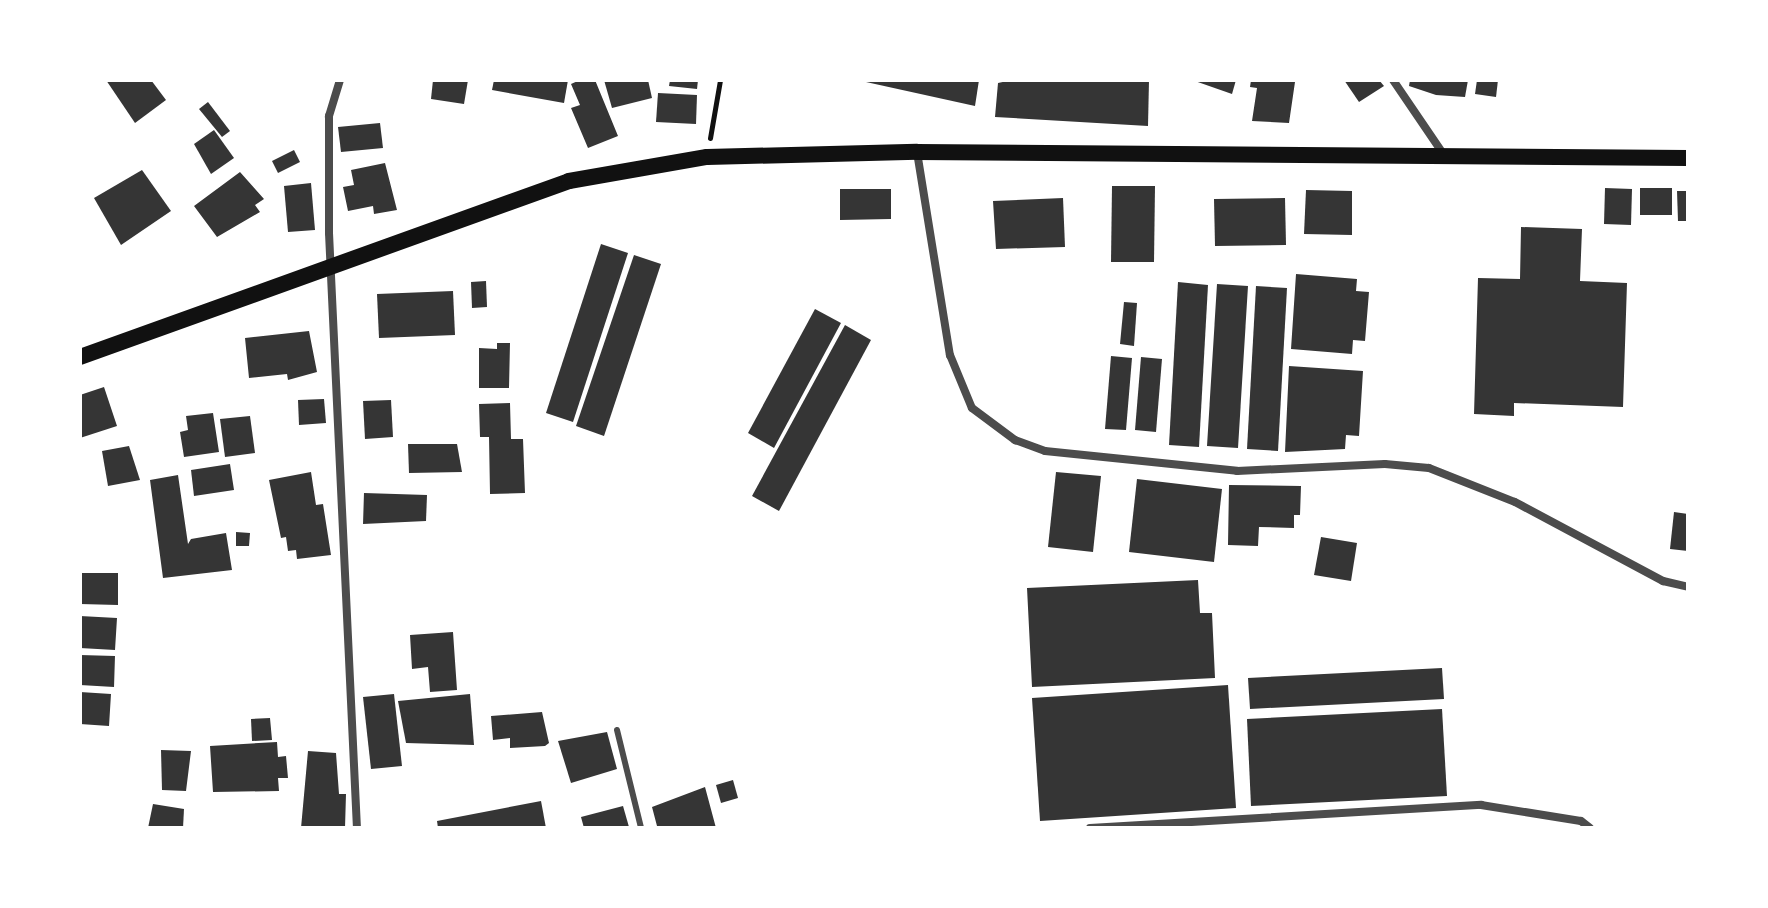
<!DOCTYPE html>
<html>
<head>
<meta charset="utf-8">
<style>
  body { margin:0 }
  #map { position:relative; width:1768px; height:908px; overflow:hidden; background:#fff; font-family:"Alegreya Sans",sans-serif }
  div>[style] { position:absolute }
  .building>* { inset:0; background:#353535 }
  .path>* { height:5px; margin:-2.5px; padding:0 2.5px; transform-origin:2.5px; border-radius:2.5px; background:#111 }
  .service>* { height:6px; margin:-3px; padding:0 3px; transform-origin:3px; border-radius:3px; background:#4c4c4c }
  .minor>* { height:8px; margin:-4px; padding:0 4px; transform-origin:4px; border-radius:4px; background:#4c4c4c }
  .secondary>* { height:16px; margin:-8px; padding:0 8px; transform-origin:8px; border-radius:8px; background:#111 }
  span { translate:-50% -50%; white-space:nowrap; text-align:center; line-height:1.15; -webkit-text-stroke:8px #fff; paint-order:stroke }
  .frame { position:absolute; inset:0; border:82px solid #fff; pointer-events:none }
</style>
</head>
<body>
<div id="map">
  <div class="building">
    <i style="clip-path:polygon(106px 80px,151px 80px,166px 100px,135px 123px)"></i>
    <i style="clip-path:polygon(433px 80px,468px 80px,464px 104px,431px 99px)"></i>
    <i style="clip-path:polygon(494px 80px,568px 80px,564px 103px,492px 90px)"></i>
    <i style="clip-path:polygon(580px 80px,595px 80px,618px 136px,588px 148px,571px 108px,580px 105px,571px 84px)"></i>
    <i style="clip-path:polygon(604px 80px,648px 80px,652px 98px,612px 108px)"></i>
    <i style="clip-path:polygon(670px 80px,698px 80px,697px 89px,669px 86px)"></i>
    <i style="clip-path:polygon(979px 80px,975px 106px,866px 82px,867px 80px)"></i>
    <i style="clip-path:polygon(1012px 80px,1149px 80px,1148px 126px,995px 117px,998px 83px)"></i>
    <i style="clip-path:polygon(1192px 80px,1236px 80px,1232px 94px)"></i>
    <i style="clip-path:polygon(1251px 80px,1295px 82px,1289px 123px,1252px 121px,1257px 88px,1250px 87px)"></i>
    <i style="clip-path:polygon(1344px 80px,1379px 80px,1384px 86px,1359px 102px)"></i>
    <i style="clip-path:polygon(1410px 80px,1468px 80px,1465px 97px,1436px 95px,1409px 86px)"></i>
    <i style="clip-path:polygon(1477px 80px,1498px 80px,1496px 97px,1475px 94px)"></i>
    <i style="clip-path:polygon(658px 93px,697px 95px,696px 124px,656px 122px)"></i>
    <i style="clip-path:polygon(208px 102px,230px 131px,222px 137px,199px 109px)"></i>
    <i style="clip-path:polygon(380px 123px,383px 148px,341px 152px,338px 127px)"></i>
    <i style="clip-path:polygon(214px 130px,234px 158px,211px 174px,194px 144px)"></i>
    <i style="clip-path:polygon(294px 150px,300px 162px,278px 173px,272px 161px)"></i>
    <i style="clip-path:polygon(385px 163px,397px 210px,374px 214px,373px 206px,348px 211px,343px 187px,354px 185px,351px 170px)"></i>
    <i style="clip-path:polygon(142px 170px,171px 211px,121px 245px,94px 198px)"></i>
    <i style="clip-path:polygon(240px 172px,264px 199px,255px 205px,260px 212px,217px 237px,194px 206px)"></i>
    <i style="clip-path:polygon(311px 183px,315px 230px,288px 232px,284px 186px)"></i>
    <i style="clip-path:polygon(1112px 186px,1155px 186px,1154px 262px,1111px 262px)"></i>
    <i style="clip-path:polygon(1605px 188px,1632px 189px,1631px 225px,1604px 224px)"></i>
    <i style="clip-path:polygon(1640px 188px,1672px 188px,1672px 215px,1640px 215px)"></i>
    <i style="clip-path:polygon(840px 189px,891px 189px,891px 219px,840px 220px)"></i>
    <i style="clip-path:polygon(1306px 190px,1352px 191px,1352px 235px,1304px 234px)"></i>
    <i style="clip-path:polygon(1677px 191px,1688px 191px,1688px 221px,1678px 221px)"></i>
    <i style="clip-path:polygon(1063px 198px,1065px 247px,996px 249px,993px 201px)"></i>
    <i style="clip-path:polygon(1285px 198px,1286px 245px,1215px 246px,1214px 199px)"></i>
    <i style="clip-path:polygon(1521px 227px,1582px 229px,1580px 281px,1627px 283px,1623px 407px,1514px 403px,1514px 416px,1474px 414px,1478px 278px,1520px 279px)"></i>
    <i style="clip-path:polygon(601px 244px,628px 253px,573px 422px,546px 413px)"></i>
    <i style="clip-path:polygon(634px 255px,661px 264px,604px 436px,576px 426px)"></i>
    <i style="clip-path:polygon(1296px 274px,1357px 279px,1356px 291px,1369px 292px,1365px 341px,1353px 340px,1352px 354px,1291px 349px)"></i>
    <i style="clip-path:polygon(486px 281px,487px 307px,472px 308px,471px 282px)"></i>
    <i style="clip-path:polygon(1178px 282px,1208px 285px,1199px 447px,1169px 445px)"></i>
    <i style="clip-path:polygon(1217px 284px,1248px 286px,1238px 448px,1207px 446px)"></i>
    <i style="clip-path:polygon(1256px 286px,1287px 288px,1278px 451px,1247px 449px)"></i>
    <i style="clip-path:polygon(453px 291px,455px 335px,379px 338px,377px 294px)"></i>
    <i style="clip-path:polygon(1124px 302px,1137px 303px,1134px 346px,1120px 344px)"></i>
    <i style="clip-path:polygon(815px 309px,841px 323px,774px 448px,748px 433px)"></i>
    <i style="clip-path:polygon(845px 325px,871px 340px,779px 511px,752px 496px)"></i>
    <i style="clip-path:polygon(309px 331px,317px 372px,288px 380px,287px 374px,249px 378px,245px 338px)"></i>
    <i style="clip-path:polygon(497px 343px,510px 343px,509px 388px,479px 388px,479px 348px,497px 349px)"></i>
    <i style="clip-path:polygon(1111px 356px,1132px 358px,1126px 430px,1105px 429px)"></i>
    <i style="clip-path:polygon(1141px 357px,1162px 359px,1156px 432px,1135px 430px)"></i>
    <i style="clip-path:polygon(1289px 366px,1363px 371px,1359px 436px,1346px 435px,1345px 449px,1285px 452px)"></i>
    <i style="clip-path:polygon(104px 387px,117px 426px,80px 438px,80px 395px)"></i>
    <i style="clip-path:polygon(324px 399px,326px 423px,299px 425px,298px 400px)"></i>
    <i style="clip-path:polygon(391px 400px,393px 437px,365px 439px,363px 401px)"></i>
    <i style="clip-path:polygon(510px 403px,511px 439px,523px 439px,525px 493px,490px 494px,489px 437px,480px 437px,479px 404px)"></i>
    <i style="clip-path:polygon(213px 413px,219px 452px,184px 457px,180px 432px,188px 430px,186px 416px)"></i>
    <i style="clip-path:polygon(250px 416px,255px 453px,225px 457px,220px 419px)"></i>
    <i style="clip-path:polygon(408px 444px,457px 444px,462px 472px,409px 473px)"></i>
    <i style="clip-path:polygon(129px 446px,140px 480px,108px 486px,102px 451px)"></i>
    <i style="clip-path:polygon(230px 464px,234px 490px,194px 496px,191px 470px)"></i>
    <i style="clip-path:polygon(311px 472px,316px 505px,323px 504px,331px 555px,297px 559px,296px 550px,288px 551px,286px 537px,281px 538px,269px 480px)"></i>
    <i style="clip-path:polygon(1056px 472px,1101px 476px,1093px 552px,1048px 547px)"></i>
    <i style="clip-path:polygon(178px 475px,188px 544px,191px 539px,226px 533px,232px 570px,163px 578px,150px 480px)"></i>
    <i style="clip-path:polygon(1137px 479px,1222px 489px,1214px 562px,1129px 552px)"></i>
    <i style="clip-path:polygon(1229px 485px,1301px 486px,1300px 515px,1294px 515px,1294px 528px,1259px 527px,1258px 546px,1228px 545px)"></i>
    <i style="clip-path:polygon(364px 493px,427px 495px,426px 521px,363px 524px)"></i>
    <i style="clip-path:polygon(1674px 512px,1688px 514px,1688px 551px,1670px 549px)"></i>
    <i style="clip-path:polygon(236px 532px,250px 533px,249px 546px,236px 546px)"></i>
    <i style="clip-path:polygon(1321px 537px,1357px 543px,1351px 581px,1314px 575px)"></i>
    <i style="clip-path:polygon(80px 573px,118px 573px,118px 605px,80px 604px)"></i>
    <i style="clip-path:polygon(1198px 580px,1200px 613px,1212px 613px,1215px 678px,1032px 687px,1027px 588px)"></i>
    <i style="clip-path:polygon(80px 616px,117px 618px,115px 650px,80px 648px)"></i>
    <i style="clip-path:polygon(453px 632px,457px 690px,430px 692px,428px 667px,412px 669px,410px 635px)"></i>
    <i style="clip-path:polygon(80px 655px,115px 656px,114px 687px,80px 685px)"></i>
    <i style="clip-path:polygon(1442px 668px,1444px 699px,1250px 709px,1248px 678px)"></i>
    <i style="clip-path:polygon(1228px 685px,1236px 808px,1040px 821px,1032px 698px)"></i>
    <i style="clip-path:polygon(80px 692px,111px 694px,109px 726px,80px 724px)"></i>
    <i style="clip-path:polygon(394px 694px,402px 766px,371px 769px,363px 697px)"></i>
    <i style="clip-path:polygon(470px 694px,474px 745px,406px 743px,398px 701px)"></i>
    <i style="clip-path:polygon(1442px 709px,1447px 796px,1251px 806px,1247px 719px)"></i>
    <i style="clip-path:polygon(542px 712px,549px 743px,545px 746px,510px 748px,510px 738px,493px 740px,491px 716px)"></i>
    <i style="clip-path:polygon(270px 718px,272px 740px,252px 741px,251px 719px)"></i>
    <i style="clip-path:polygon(607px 732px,617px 769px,571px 783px,558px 741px)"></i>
    <i style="clip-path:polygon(277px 742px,278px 757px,286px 756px,288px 778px,278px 778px,279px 791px,213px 792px,210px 746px)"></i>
    <i style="clip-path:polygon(161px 750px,191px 751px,186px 791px,162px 790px)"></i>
    <i style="clip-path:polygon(308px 751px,336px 753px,339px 794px,346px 794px,345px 828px,301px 828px)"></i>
    <i style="clip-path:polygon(733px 780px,738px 798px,721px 803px,716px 785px)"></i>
    <i style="clip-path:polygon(705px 787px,716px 828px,652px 828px,657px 826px,652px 807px)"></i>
    <i style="clip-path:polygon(541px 801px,546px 828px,438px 828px,437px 821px)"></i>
    <i style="clip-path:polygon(153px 804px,184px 809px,183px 828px,148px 828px)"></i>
    <i style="clip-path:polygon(623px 806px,629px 827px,584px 828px,581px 817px)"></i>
  </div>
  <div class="path">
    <i style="left:710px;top:138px;width:59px;rotate:-80.2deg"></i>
  </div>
  <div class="service">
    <i style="left:617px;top:730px;width:101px;rotate:76.2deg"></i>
  </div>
  <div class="minor">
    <i style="left:340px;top:80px;width:38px;rotate:107deg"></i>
    <i style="left:329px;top:116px;width:117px;rotate:90deg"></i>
    <i style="left:329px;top:233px;width:596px;rotate:87.31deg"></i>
    <i style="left:1393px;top:80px;width:91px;rotate:55.8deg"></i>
    <i style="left:917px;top:152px;width:206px;rotate:80.8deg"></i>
    <i style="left:950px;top:355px;width:57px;rotate:67.5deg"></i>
    <i style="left:972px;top:408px;width:54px;rotate:36.7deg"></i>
    <i style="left:1015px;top:440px;width:32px;rotate:20deg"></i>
    <i style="left:1045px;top:451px;width:193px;rotate:5.9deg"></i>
    <i style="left:1237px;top:471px;width:148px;rotate:-2.7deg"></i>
    <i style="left:1385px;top:464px;width:44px;rotate:5.2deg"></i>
    <i style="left:1429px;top:468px;width:92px;rotate:21.6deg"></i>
    <i style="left:1515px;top:502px;width:168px;rotate:28.1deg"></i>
    <i style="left:1663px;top:581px;width:26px;rotate:13deg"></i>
    <i style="left:1090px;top:828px;width:392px;rotate:-3.4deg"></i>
    <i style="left:1481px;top:805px;width:101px;rotate:9.1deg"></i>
    <i style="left:1581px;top:821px;width:11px;rotate:38deg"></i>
  </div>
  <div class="secondary">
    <i style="left:80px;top:357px;width:520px;rotate:-19.79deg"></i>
    <i style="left:569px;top:181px;width:140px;rotate:-9.9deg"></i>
    <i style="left:707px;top:157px;width:210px;rotate:-1.4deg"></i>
    <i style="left:917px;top:152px;width:771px;rotate:0.45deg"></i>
  </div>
  <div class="frame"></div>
</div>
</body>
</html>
